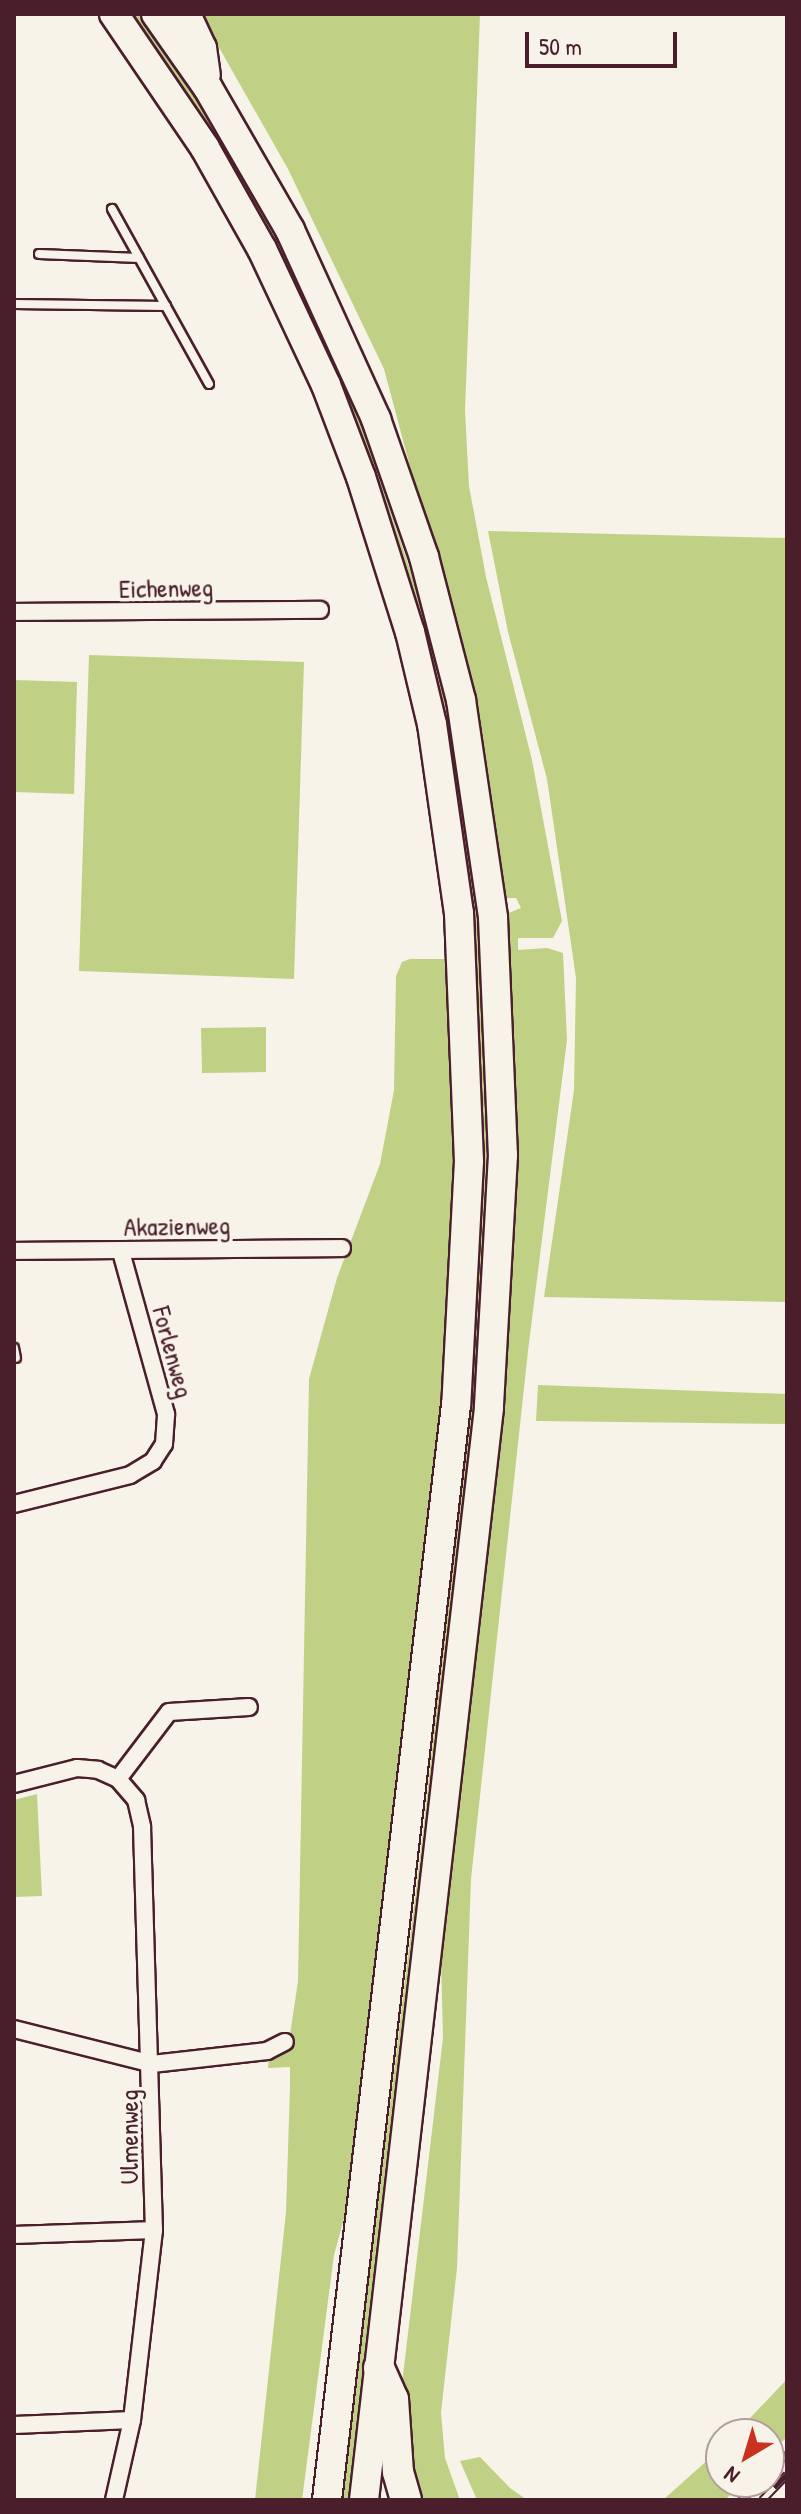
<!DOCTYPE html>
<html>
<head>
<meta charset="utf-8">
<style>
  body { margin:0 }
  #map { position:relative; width:801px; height:2514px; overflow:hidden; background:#f7f3e8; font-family:"Patrick Hand",sans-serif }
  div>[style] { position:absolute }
  .green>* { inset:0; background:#c0d186 }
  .roads { filter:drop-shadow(2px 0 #4a1f2b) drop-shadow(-2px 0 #4a1f2b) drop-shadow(0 2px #4a1f2b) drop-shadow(0 -2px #4a1f2b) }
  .service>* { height:8px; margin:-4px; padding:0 4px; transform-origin:4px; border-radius:4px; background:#f7f3e8 }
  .minor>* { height:16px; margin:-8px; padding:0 8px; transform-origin:8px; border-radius:8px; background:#f7f3e8 }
  .trunk>* { height:28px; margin:-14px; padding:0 14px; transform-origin:14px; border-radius:14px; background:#f7f3e8 }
  .motorway>* { height:30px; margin:-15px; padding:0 15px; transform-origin:15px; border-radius:15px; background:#f7f3e8 }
  .rail>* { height:9px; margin-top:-4.5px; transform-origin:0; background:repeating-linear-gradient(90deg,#f7f3e8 0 18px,#4a1f2b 0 36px); box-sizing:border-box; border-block:2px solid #4a1f2b }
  span { translate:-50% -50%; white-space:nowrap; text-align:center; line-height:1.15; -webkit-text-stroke:7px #f7f3e8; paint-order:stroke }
  .street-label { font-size:26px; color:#4a1f2b }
  .frame { position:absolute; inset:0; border:16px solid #4a1f2b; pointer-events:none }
  .north { position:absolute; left:705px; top:2418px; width:80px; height:80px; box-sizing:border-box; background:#f7f3e8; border:2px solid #b29e9c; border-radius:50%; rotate:218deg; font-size:22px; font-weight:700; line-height:32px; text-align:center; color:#4a1f2b }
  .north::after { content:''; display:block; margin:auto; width:28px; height:36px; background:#c8321e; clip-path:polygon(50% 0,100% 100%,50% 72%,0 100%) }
  .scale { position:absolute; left:525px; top:32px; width:152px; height:36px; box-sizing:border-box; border:4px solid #4a1f2b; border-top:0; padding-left:10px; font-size:24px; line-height:28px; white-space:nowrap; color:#4a1f2b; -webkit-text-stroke:6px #f7f3e8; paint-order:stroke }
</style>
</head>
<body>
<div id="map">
  <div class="green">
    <i style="clip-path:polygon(132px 14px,138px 14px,173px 63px,233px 158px,311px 304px,349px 389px,428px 623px,454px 729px,479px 904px,489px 1107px,473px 1434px,349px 2500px,342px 2500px,424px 1824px,470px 1393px,483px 1126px,475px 930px,457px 788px,436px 677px,379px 488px,325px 352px,273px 244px,210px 132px)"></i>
    <i style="clip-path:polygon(200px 14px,480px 14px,465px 411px,469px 486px,486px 577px,532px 760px,562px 921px,553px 938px,518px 938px,518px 950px,547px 948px,563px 953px,567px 1040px,528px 1351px,471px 1879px,457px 2268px,441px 2413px,445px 2458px,460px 2500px,422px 2500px,414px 2476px,402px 2384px,443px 2038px,441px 1960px,503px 1389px,514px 1117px,506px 914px,521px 908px,516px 898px,504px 898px,473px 703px,384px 369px,288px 169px)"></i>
    <i style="clip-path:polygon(488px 531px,787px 538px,787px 1302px,544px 1297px,574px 1090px,576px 978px,547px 779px,508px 632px)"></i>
    <i style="clip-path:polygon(89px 655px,304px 662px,294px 979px,79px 971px)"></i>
    <i style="clip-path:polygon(14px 680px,77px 682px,74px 794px,14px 792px)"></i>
    <i style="clip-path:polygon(410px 959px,451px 959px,455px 1179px,436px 1475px,351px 2193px,334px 2255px,302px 2500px,255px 2500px,286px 2212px,290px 2086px,290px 2067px,268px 2068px,269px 2054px,290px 2035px,298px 1981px,309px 1379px,337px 1278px,380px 1164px,394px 1090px,396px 976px,402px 962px)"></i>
    <i style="clip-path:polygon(266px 1027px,266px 1072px,202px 1073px,201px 1028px)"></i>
    <i style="clip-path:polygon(538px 1385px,787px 1394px,787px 1424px,536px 1421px)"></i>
    <i style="clip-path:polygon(37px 1794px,42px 1896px,14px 1897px,14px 1800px)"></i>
    <i style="clip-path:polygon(787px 2379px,787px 2437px,769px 2455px,769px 2434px,735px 2434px)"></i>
    <i style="clip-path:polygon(721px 2448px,721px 2482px,743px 2482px,725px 2500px,663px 2500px)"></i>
    <i style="clip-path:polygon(480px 2457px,510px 2488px,527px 2500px,477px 2500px,460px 2461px)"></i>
  </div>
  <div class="roads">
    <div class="service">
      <i style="left:112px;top:209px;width:200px;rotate:61deg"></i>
      <i style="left:39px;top:254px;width:100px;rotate:2.3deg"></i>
      <i style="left:14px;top:304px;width:152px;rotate:0.8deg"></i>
      <i style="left:14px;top:1348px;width:10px;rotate:79deg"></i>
    </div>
    <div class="minor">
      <i style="left:14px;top:612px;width:306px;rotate:-0.4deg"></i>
      <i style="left:14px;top:1251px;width:328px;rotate:-0.5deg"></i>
      <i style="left:14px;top:1504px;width:120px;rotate:-14deg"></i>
      <i style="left:130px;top:1475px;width:27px;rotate:-31deg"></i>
      <i style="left:153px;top:1461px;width:20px;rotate:-57deg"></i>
      <i style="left:164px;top:1444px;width:30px;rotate:-86deg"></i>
      <i style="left:166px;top:1414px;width:168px;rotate:-105.5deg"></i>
      <i style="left:118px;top:1779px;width:84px;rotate:-52.7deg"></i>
      <i style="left:169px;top:1712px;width:80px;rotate:-3.6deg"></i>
      <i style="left:14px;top:1784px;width:65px;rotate:-14.3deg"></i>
      <i style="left:77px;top:1768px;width:21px;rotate:5deg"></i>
      <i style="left:98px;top:1770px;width:22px;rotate:24deg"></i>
      <i style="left:118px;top:1779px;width:28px;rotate:49deg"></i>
      <i style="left:136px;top:1800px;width:28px;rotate:77deg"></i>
      <i style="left:142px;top:1827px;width:403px;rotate:88.3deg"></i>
      <i style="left:154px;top:2230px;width:191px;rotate:96.6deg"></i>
      <i style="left:132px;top:2420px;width:82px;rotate:102.7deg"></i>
      <i style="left:14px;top:2029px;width:142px;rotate:14.2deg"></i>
      <i style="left:152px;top:2064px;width:116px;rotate:-6.4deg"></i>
      <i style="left:267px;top:2051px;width:20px;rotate:-27deg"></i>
      <i style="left:14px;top:2235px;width:140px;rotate:-2deg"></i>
      <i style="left:14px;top:2425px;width:118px;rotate:-2.4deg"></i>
    </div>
    <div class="trunk">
      <i style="left:114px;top:14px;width:162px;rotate:55.8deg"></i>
      <i style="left:205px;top:148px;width:116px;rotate:60.6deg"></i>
      <i style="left:262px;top:249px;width:150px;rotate:64.8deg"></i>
      <i style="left:326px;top:385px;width:98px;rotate:69.2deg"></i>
      <i style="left:361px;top:477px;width:163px;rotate:72.5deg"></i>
      <i style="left:410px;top:632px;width:95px;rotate:76.6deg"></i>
      <i style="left:432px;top:724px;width:191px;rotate:81.9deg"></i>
      <i style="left:459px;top:913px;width:248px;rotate:87.7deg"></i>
      <i style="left:469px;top:1161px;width:244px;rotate:93deg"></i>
      <i style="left:456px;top:1405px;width:1103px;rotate:96.72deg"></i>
      <i style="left:156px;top:14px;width:90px;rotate:54.9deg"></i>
      <i style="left:208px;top:88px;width:164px;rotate:60deg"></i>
      <i style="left:290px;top:230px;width:208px;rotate:65.5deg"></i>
      <i style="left:376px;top:419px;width:146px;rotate:70.8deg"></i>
      <i style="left:424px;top:557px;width:148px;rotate:75.5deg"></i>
      <i style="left:461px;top:700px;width:220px;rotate:81.6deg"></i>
      <i style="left:493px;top:918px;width:237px;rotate:87.6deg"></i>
      <i style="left:503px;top:1155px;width:253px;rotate:93.2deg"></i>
      <i style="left:489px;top:1408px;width:1099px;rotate:96.53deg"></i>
      <i style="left:186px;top:14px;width:38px;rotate:65deg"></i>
      <i style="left:202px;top:48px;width:27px;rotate:82deg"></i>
    </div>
    <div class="motorway">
      <i style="left:379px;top:2368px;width:34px;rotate:66deg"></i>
      <i style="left:393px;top:2399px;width:73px;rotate:86.1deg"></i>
      <i style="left:398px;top:2472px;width:29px;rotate:74deg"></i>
    </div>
  </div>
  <div class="rail">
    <i style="left:769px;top:2472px;width:26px;rotate:-47deg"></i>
    <i style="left:741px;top:2500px;width:25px;rotate:-45deg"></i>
    <i style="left:762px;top:2500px;width:36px;rotate:-46deg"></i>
  </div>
  <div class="street-label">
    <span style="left:166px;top:588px;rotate:-1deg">Eichenweg</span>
    <span style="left:177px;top:1226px;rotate:-1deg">Akazienweg</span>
    <span style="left:173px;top:1352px;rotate:75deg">Forlenweg</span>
    <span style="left:129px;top:2137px;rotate:-90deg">Ulmenweg</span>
  </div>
  <div class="frame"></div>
  <div class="north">N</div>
  <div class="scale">50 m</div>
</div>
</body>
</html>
